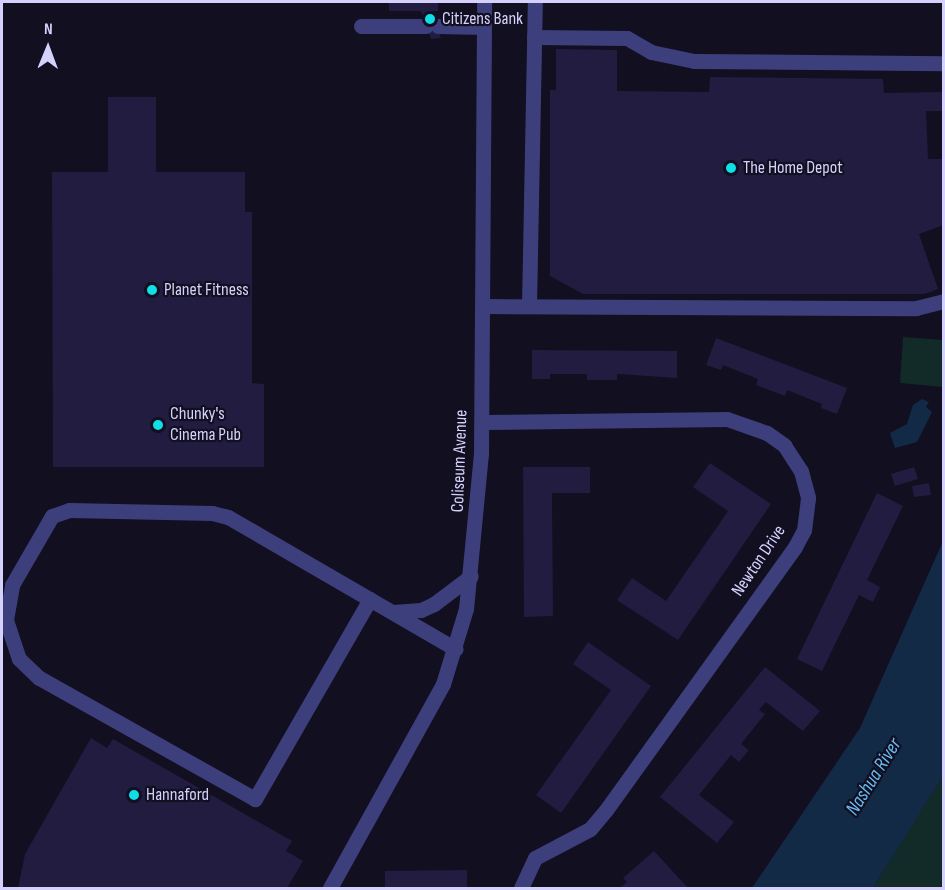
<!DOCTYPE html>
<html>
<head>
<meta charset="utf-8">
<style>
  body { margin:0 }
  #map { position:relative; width:945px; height:890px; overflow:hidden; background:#110f20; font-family:"Sofia Sans Condensed",sans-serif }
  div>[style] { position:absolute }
  .green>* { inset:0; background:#122a28 }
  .water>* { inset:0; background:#122a46 }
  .building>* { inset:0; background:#211c40 }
  .minor>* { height:15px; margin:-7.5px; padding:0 7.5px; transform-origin:7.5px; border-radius:7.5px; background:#3d3f7c }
  .dots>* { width:16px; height:16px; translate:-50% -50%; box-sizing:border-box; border:3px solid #110f20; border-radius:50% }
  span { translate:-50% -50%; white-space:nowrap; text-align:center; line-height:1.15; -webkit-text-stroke:4.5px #110f20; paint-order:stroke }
  .poi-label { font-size:18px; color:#d4d1fc }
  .left { translate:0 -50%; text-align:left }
  .street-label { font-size:18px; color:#d4d1fc }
  .water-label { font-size:20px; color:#67bbf4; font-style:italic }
  .frame { position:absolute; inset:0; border:3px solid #d4d1fc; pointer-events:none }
  .north { position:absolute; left:18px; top:18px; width:60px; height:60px; -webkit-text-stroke:4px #110f20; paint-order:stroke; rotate:1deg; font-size:16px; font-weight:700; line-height:24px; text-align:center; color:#d4d1fc }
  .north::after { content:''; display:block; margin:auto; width:21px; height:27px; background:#d4d1fc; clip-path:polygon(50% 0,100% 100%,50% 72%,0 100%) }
</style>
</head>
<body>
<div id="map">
  <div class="green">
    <i style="clip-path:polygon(903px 337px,943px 340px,943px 387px,900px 383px)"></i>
    <i style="clip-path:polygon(943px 776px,943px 888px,873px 888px,910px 827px)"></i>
  </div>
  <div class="water">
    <i style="clip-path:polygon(922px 399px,929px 402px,926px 407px,932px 412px,917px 442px,895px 448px,890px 433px,907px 424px,913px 405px)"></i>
    <i style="clip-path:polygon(943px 541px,943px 776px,873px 888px,752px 888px,860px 728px)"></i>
  </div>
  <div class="building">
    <i style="clip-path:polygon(389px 2px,438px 2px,438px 11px,433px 11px,441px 38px,431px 39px,421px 11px,389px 11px)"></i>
    <i style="clip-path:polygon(556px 49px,617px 50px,617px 91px,709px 92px,710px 77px,883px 79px,884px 93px,944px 92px,944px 111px,926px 111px,928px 159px,944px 159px,944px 225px,919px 234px,938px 289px,925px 294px,583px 294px,550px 276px,550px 90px,556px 90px)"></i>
    <i style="clip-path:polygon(108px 97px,156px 97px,156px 172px,245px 172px,245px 212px,252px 212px,252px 383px,264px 384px,264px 467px,53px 467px,52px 172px,108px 172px)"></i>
    <i style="clip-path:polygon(716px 338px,847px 388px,837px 414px,821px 408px,822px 404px,787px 390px,785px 396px,756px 385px,758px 379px,723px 365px,721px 370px,706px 365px)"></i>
    <i style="clip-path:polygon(532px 350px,677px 351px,677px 378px,617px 374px,617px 380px,587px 380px,587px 374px,550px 374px,550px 379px,532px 379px)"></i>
    <i style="clip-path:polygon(710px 463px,771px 504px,678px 640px,617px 600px,632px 578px,666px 601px,728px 511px,693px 487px)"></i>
    <i style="clip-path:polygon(523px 467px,590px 467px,590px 493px,552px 493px,553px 616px,524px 617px)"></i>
    <i style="clip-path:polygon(914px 467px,918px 479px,895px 486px,891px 474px)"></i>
    <i style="clip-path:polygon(929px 483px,931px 495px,914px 497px,912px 486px)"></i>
    <i style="clip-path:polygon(877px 493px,903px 506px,867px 580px,880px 587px,873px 602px,859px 595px,822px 671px,797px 659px)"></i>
    <i style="clip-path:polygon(588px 642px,651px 686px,561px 813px,536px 795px,611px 690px,573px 664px)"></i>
    <i style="clip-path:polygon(765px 667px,820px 711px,803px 731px,766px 702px,759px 710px,765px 714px,741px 744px,749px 750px,739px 762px,731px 755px,699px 795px,734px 822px,717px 843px,660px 797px)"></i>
    <i style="clip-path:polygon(91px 738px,107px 748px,113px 739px,292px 841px,286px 851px,303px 861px,287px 888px,18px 888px,25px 854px)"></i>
    <i style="clip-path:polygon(654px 851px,688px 888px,620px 888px,627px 882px,623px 878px)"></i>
    <i style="clip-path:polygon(467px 870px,467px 888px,385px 888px,385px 871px)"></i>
  </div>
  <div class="minor">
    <i style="left:361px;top:26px;width:65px"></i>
    <i style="left:438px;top:26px;width:46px;rotate:1.2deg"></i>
    <i style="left:534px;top:37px;width:93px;rotate:0.6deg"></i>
    <i style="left:627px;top:38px;width:28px;rotate:30deg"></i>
    <i style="left:651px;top:52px;width:44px;rotate:11.8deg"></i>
    <i style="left:694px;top:61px;width:250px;rotate:0.5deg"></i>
    <i style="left:483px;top:306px;width:433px;rotate:0.3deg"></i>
    <i style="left:916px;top:308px;width:29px;rotate:-14deg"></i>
    <i style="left:529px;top:306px;width:304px;rotate:-88.9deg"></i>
    <i style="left:482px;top:422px;width:245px;rotate:-0.7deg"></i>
    <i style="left:727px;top:419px;width:42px;rotate:19.3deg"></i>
    <i style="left:767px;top:433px;width:21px;rotate:35deg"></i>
    <i style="left:784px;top:445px;width:31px;rotate:57deg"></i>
    <i style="left:801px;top:471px;width:28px;rotate:75deg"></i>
    <i style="left:808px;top:498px;width:32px;rotate:97deg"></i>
    <i style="left:804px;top:530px;width:19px;rotate:118deg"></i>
    <i style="left:795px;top:547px;width:324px;rotate:125.7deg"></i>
    <i style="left:606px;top:810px;width:25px;rotate:130deg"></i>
    <i style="left:590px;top:829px;width:62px;rotate:152.2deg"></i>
    <i style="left:535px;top:858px;width:33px;rotate:115deg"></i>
    <i style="left:370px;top:599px;width:231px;rotate:119.9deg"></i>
    <i style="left:255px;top:799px;width:248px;rotate:-150.7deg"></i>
    <i style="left:39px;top:678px;width:28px;rotate:-136deg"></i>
    <i style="left:19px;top:659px;width:41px;rotate:-108.4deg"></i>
    <i style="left:6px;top:620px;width:36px;rotate:-80deg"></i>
    <i style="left:12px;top:585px;width:80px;rotate:-59.9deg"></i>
    <i style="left:52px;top:516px;width:18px;rotate:-19deg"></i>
    <i style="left:69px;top:510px;width:143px;rotate:1.2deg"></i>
    <i style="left:212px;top:513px;width:16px;rotate:14deg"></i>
    <i style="left:228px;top:517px;width:263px;rotate:30.1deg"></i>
    <i style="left:393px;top:612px;width:28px;rotate:-4deg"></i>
    <i style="left:421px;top:610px;width:14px;rotate:-25deg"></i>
    <i style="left:434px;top:604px;width:46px;rotate:-37.1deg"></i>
    <i style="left:330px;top:888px;width:233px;rotate:-61deg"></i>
    <i style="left:443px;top:684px;width:78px;rotate:-73deg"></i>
    <i style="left:466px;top:609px;width:156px;rotate:-84.5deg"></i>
    <i style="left:481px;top:454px;width:452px;rotate:-89.6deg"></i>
  </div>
  <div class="dots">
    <i style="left:430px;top:19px;background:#11dfe8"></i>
    <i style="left:731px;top:168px;background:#11dfe8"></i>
    <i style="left:152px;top:290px;background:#11dfe8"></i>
    <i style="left:158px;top:425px;background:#11dfe8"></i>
    <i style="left:134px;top:795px;background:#11dfe8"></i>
  </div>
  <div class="poi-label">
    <span class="left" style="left:442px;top:19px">Citizens Bank</span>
    <span class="left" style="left:743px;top:168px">The Home Depot</span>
    <span class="left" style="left:164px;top:290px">Planet Fitness</span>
    <span class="left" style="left:170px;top:425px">Chunky's<br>Cinema Pub</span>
    <span class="left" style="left:146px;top:795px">Hannaford</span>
  </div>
  <div class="street-label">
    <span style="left:460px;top:461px;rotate:-88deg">Coliseum Avenue</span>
    <span style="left:759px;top:561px;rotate:-56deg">Newton Drive</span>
  </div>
  <div class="water-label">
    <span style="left:874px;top:777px;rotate:-58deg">Nashua River</span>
  </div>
  <div class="frame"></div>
  <div class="north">N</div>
</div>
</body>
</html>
